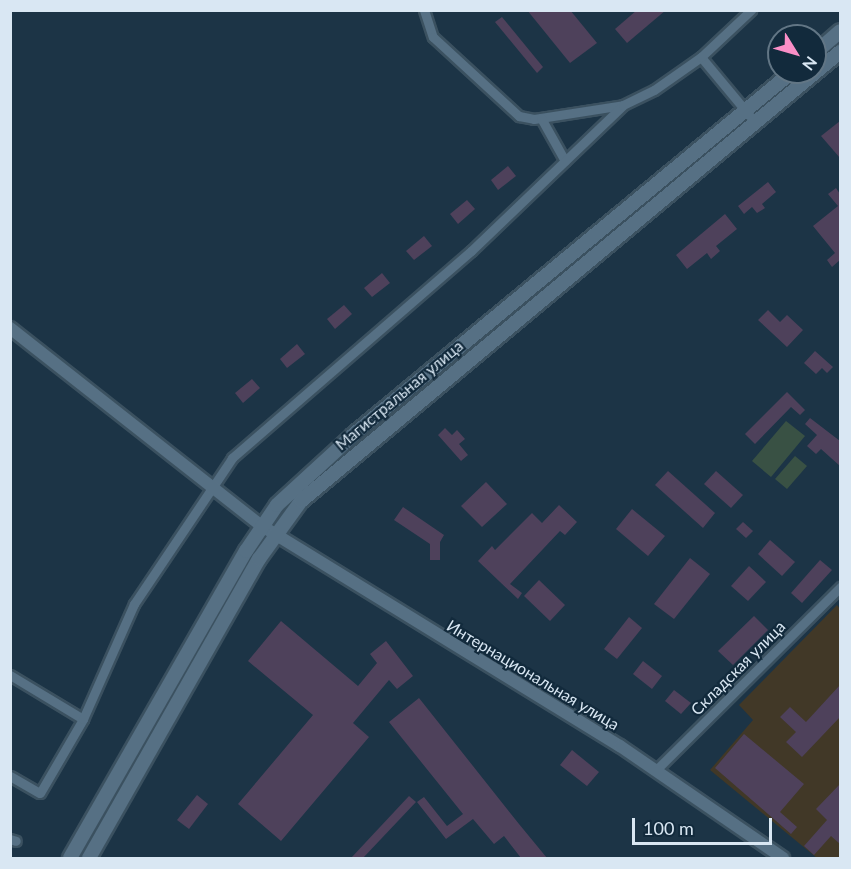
<!DOCTYPE html>
<html>
<head>
<meta charset="utf-8">
<style>
  body { margin:0 }
  #map { position:relative; width:851px; height:869px; overflow:hidden; background:#1c3446; font-family:Lato,sans-serif }
  div>[style] { position:absolute }
  .industrial>* { inset:0; background:#413827 }
  .green>* { inset:0; background:#395144 }
  .building>* { inset:0; background:#4e415b }
  .roads { filter:drop-shadow(2px 0 #3b5160) drop-shadow(-2px 0 #3b5160) drop-shadow(0 2px #3b5160) drop-shadow(0 -2px #3b5160) }
  .minor>* { height:9px; margin:-4.5px; padding:0 4.5px; transform-origin:4.5px; border-radius:4.5px; background:#567084 }
  .tertiary>* { height:12px; margin:-6px; padding:0 6px; transform-origin:6px; border-radius:6px; background:#567084 }
  .secondary>* { height:14px; margin:-7px; padding:0 7px; transform-origin:7px; border-radius:7px; background:#567084 }
  span { translate:-50% -50%; white-space:nowrap; text-align:center; line-height:1.15; -webkit-text-stroke:4.5px #122a3c; paint-order:stroke }
  .street-label { font-size:16px; color:#d9e7f3 }
  .frame { position:absolute; inset:0; border:12px solid #d9e7f3; pointer-events:none }
  .north { position:absolute; left:767px; top:24px; width:60px; height:60px; box-sizing:border-box; background:#122a3c; border:2px solid #627685; border-radius:50%; rotate:127deg; font-size:16px; font-weight:700; line-height:24px; text-align:center; color:#d9e7f3 }
  .north::after { content:''; display:block; margin:auto; width:21px; height:27px; background:#fa8fc7; clip-path:polygon(50% 0,100% 100%,50% 72%,0 100%) }
  .scale { position:absolute; left:632px; top:818px; width:140px; height:27px; box-sizing:border-box; border:3px solid #d9e7f3; border-top:0; padding-left:8px; font-size:18px; line-height:21px; white-space:nowrap; color:#d9e7f3; -webkit-text-stroke:4px #122a3c; paint-order:stroke }
</style>
</head>
<body>
<div id="map">
  <div class="industrial">
    <i style="clip-path:polygon(837px 605px,840px 609px,840px 858px,817px 858px,710px 770px,753px 720px,739px 705px)"></i>
  </div>
  <div class="green">
    <i style="clip-path:polygon(786px 421px,805px 436px,771px 477px,752px 461px)"></i>
    <i style="clip-path:polygon(795px 456px,807px 466px,787px 489px,775px 479px)"></i>
  </div>
  <div class="building">
    <i style="clip-path:polygon(527px 10px,570px 10px,597px 43px,570px 63px)"></i>
    <i style="clip-path:polygon(637px 10px,666px 10px,627px 43px,615px 29px)"></i>
    <i style="clip-path:polygon(502px 17px,543px 67px,537px 73px,495px 22px)"></i>
    <i style="clip-path:polygon(840px 121px,840px 158px,821px 136px)"></i>
    <i style="clip-path:polygon(508px 166px,516px 176px,498px 190px,491px 180px)"></i>
    <i style="clip-path:polygon(768px 182px,776px 192px,762px 204px,765px 208px,757px 213px,752px 207px,744px 214px,738px 206px)"></i>
    <i style="clip-path:polygon(836px 188px,840px 194px,840px 260px,832px 267px,827px 260px,835px 253px,813px 226px,838px 206px,828px 194px)"></i>
    <i style="clip-path:polygon(467px 200px,475px 209px,458px 224px,450px 214px)"></i>
    <i style="clip-path:polygon(725px 214px,737px 229px,716px 246px,720px 251px,711px 259px,707px 253px,687px 269px,676px 255px)"></i>
    <i style="clip-path:polygon(424px 236px,432px 246px,414px 260px,406px 251px)"></i>
    <i style="clip-path:polygon(382px 273px,390px 283px,372px 297px,364px 288px)"></i>
    <i style="clip-path:polygon(344px 305px,352px 314px,335px 329px,327px 319px)"></i>
    <i style="clip-path:polygon(768px 310px,780px 322px,787px 315px,803px 330px,787px 347px,758px 320px)"></i>
    <i style="clip-path:polygon(297px 344px,305px 354px,287px 368px,280px 359px)"></i>
    <i style="clip-path:polygon(815px 351px,833px 367px,827px 373px,822px 368px,816px 374px,804px 363px)"></i>
    <i style="clip-path:polygon(252px 379px,260px 388px,243px 403px,235px 393px)"></i>
    <i style="clip-path:polygon(787px 392px,805px 410px,800px 415px,791px 407px,755px 444px,745px 434px)"></i>
    <i style="clip-path:polygon(810px 418px,840px 441px,840px 466px,821px 449px,816px 454px,807px 446px,817px 435px,805px 424px)"></i>
    <i style="clip-path:polygon(445px 428px,452px 435px,457px 430px,465px 439px,459px 444px,468px 455px,461px 461px,438px 435px)"></i>
    <i style="clip-path:polygon(668px 471px,715px 513px,703px 528px,655px 485px)"></i>
    <i style="clip-path:polygon(716px 471px,743px 495px,731px 508px,704px 484px)"></i>
    <i style="clip-path:polygon(486px 482px,507px 504px,482px 527px,461px 506px)"></i>
    <i style="clip-path:polygon(559px 505px,577px 522px,565px 535px,560px 531px,510px 584px,522px 593px,518px 599px,478px 561px,492px 546px,495px 550px,532px 513px,542px 523px)"></i>
    <i style="clip-path:polygon(403px 507px,444px 535px,440px 542px,440px 560px,430px 560px,430px 544px,394px 520px)"></i>
    <i style="clip-path:polygon(632px 509px,665px 536px,648px 556px,616px 529px)"></i>
    <i style="clip-path:polygon(743px 522px,753px 531px,746px 538px,736px 529px)"></i>
    <i style="clip-path:polygon(770px 540px,795px 562px,782px 576px,758px 554px)"></i>
    <i style="clip-path:polygon(690px 558px,710px 574px,674px 619px,654px 604px)"></i>
    <i style="clip-path:polygon(820px 560px,832px 570px,802px 603px,791px 593px)"></i>
    <i style="clip-path:polygon(749px 566px,766px 582px,748px 601px,731px 586px)"></i>
    <i style="clip-path:polygon(539px 580px,565px 605px,550px 621px,524px 596px)"></i>
    <i style="clip-path:polygon(754px 616px,768px 630px,733px 665px,718px 651px)"></i>
    <i style="clip-path:polygon(629px 617px,642px 628px,617px 659px,604px 649px)"></i>
    <i style="clip-path:polygon(281px 621px,358px 686px,377px 663px,370px 654px,386px 641px,413px 676px,397px 689px,389px 680px,353px 723px,369px 737px,281px 841px,238px 804px,313px 715px,248px 661px)"></i>
    <i style="clip-path:polygon(643px 661px,662px 676px,652px 689px,633px 674px)"></i>
    <i style="clip-path:polygon(840px 685px,840px 717px,802px 757px,786px 742px,796px 732px,780px 717px,790px 707px,806px 722px)"></i>
    <i style="clip-path:polygon(674px 690px,691px 703px,681px 714px,665px 701px)"></i>
    <i style="clip-path:polygon(419px 698px,519px 824px,547px 858px,521px 858px,504px 836px,494px 844px,473px 819px,446px 839px,417px 802px,424px 797px,447px 826px,463px 814px,389px 722px)"></i>
    <i style="clip-path:polygon(744px 734px,804px 784px,780px 812px,797px 827px,791px 834px,715px 768px)"></i>
    <i style="clip-path:polygon(572px 750px,599px 772px,587px 786px,560px 765px)"></i>
    <i style="clip-path:polygon(840px 784px,840px 844px,831px 836px,814px 855px,804px 846px,827px 820px,816px 809px)"></i>
    <i style="clip-path:polygon(197px 795px,208px 804px,189px 829px,177px 820px)"></i>
    <i style="clip-path:polygon(409px 796px,416px 802px,363px 858px,351px 858px)"></i>
  </div>
  <div class="roads">
    <div class="minor">
      <i style="left:424px;top:10px;width:28px;rotate:72deg"></i>
      <i style="left:433px;top:37px;width:117px;rotate:42.6deg"></i>
      <i style="left:519px;top:116px;width:15px;rotate:11deg"></i>
      <i style="left:534px;top:119px;width:90px;rotate:-8.9deg"></i>
      <i style="left:701px;top:57px;width:85px;rotate:50.3deg"></i>
      <i style="left:541px;top:118px;width:49px;rotate:60.8deg"></i>
      <i style="left:10px;top:675px;width:85px;rotate:31.1deg"></i>
      <i style="left:656px;top:770px;width:260px;rotate:-44.8deg"></i>
      <i style="left:10px;top:776px;width:34px;rotate:30deg"></i>
      <i style="left:40px;top:793px;width:86px;rotate:-59.8deg"></i>
      <i style="left:83px;top:719px;width:126px;rotate:-66.1deg"></i>
      <i style="left:134px;top:604px;width:176px;rotate:-56.1deg"></i>
      <i style="left:232px;top:458px;width:316px;rotate:-40.9deg"></i>
      <i style="left:471px;top:251px;width:211px;rotate:-43.8deg"></i>
      <i style="left:623px;top:105px;width:34px;rotate:-26deg"></i>
      <i style="left:654px;top:90px;width:57px;rotate:-35.1deg"></i>
      <i style="left:701px;top:57px;width:69px;rotate:-43.2deg"></i>
      <i style="left:10px;top:839px;width:6px;rotate:18deg"></i>
    </div>
    <div class="tertiary">
      <i style="left:10px;top:328px;width:320px;rotate:38.2deg"></i>
      <i style="left:262px;top:526px;width:420px;rotate:31.6deg"></i>
      <i style="left:620px;top:746px;width:198px;rotate:34.5deg"></i>
    </div>
    <div class="secondary">
      <i style="left:815px;top:53px;width:33px;rotate:-41deg"></i>
      <i style="left:70px;top:858px;width:354px;rotate:-60.2deg"></i>
      <i style="left:246px;top:551px;width:55px;rotate:-56deg"></i>
      <i style="left:277px;top:505px;width:103px;rotate:-42.6deg"></i>
      <i style="left:353px;top:435px;width:570px;rotate:-39.59deg"></i>
      <i style="left:89px;top:858px;width:344px;rotate:-60.4deg"></i>
      <i style="left:259px;top:559px;width:72px;rotate:-54.1deg"></i>
      <i style="left:301px;top:501px;width:702px;rotate:-39.8deg"></i>
    </div>
  </div>
  <div class="street-label">
    <span style="left:399px;top:395px;rotate:-40deg">Магистральная улица</span>
    <span style="left:738px;top:668px;rotate:-45deg">Складская улица</span>
    <span style="left:533px;top:675px;rotate:31deg">Интернациональная улица</span>
  </div>
  <div class="frame"></div>
  <div class="north">N</div>
  <div class="scale">100 m</div>
</div>
</body>
</html>
